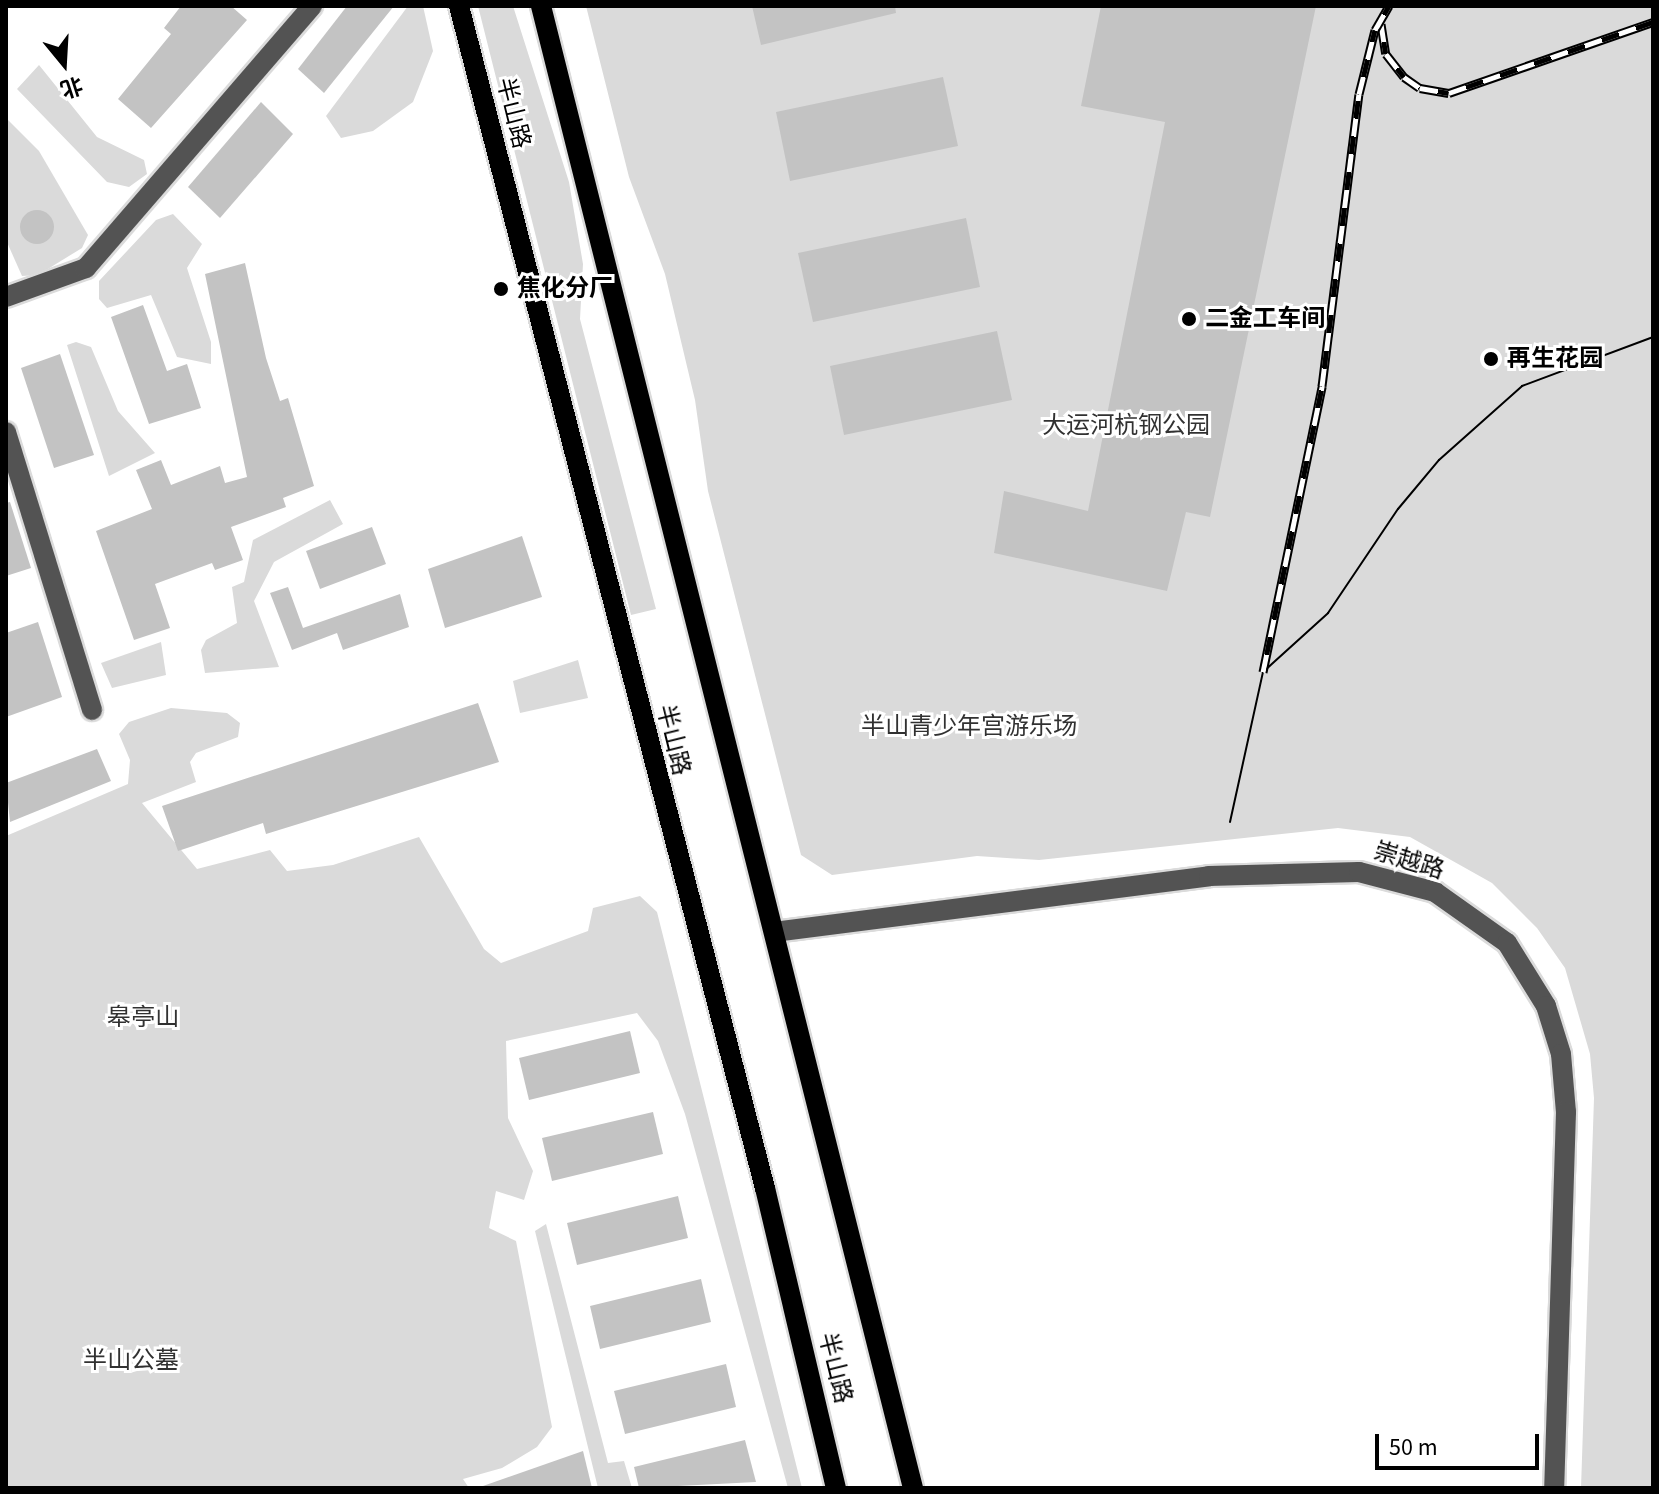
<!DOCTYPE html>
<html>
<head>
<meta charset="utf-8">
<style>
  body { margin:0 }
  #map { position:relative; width:1659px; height:1494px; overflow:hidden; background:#fff; font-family:"Source Sans 3","Noto Sans SC",sans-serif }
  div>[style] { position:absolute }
  .green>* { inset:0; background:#dadada }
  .building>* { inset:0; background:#c3c3c3 }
  .round { border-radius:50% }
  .roads { filter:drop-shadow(2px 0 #dbdbdb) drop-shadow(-2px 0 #dbdbdb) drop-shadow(0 2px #dbdbdb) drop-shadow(0 -2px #dbdbdb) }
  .minor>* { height:20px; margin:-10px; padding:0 10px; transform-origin:10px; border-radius:10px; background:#535353 }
  .major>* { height:20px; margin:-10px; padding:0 10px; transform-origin:10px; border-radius:10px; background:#000 }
  .tram>* { height:2px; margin:-1px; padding:0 1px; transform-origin:1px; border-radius:1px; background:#000 }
  .rail>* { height:9px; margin-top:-4.5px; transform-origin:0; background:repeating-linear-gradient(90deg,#fff 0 18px,#000 0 36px); box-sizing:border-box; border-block:2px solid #000 }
  .dots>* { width:22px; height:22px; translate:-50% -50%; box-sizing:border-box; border:4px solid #fff; border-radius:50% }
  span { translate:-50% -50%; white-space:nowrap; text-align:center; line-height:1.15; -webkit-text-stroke:6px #fff; paint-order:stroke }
  .street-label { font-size:24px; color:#000 }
  .poi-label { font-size:24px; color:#000; font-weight:700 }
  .left { translate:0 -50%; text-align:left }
  .park-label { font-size:24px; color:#313131 }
  .frame { position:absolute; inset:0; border:8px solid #000; pointer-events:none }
  .north { position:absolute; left:24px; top:24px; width:80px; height:80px; -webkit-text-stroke:6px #fff; paint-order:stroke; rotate:162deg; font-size:22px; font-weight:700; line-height:32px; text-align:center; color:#000 }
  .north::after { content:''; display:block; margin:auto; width:28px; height:36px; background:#000; clip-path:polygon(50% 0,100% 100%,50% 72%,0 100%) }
  .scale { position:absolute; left:1375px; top:1434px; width:164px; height:36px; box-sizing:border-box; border:4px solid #000; border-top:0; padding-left:10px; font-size:24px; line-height:28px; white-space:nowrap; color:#000; -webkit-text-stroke:6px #fff; paint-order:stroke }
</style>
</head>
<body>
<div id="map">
  <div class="green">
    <i style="clip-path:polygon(408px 6px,423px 6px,433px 51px,413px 102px,373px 131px,341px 138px,326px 116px)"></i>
    <i style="clip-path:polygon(478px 6px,513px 6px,569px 182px,583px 264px,580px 319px,656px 609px,631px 615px)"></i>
    <i style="clip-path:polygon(586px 6px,1653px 6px,1653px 1488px,1581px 1488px,1594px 1098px,1590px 1054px,1565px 968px,1537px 928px,1492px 883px,1410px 837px,1338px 828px,1039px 860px,977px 856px,832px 875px,801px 855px,708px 491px,695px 400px,665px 274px,629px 177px)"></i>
    <i style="clip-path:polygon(39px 65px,97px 137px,144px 160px,147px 174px,129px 187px,107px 182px,17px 89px)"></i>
    <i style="clip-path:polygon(6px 118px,39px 151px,88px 235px,82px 248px,38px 275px,22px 276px,6px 240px)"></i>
    <i style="clip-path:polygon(173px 214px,202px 244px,187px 268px,211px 342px,211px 364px,177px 357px,151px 295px,107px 308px,99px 299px,99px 281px,156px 220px)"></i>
    <i style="clip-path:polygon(76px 342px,91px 347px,118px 411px,155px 453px,109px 476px,67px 345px)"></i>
    <i style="clip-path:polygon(330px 500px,343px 524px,274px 562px,254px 601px,279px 667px,205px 673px,201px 650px,206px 640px,237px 623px,232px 587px,244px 582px,253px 540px)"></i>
    <i style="clip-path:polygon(161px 642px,166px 675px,112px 688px,101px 663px)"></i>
    <i style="clip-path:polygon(578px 660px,588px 698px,520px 713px,513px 681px)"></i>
    <i style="clip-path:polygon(171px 708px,227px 713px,240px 723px,238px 737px,196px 753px,190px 762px,196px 782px,142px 803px,197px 869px,270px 850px,287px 871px,333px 865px,419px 837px,484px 949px,501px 963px,588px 931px,593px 908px,640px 896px,657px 912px,802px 1488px,788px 1488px,685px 1114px,658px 1041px,637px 1013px,506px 1041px,508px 1118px,533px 1171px,524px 1200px,496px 1191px,489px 1228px,516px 1241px,552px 1427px,537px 1447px,502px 1468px,463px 1479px,469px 1488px,6px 1488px,6px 836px,128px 784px,130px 760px,119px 734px,129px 722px)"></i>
    <i style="clip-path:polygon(546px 1224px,608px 1463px,624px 1461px,632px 1488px,598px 1488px,535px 1231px)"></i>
  </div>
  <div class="building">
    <i style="clip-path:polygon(181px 6px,231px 6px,247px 20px,151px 128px,118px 99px,171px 34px,164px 28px)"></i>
    <i style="clip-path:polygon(347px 6px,394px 6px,324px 93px,298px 69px)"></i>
    <i style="clip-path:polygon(752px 6px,895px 6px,896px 13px,761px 45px)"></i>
    <i style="clip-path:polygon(1101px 6px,1316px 6px,1210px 517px,1186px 512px,1167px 591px,994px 553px,1004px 491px,1088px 511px,1165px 122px,1081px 106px)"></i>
    <i style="clip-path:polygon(943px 77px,958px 146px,790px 181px,776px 112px)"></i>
    <i style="clip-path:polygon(261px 102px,293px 134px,220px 218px,188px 187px)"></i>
    <i class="round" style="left:20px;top:210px;width:34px;height:34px"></i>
    <i style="clip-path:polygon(966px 218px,980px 287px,813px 322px,798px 253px)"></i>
    <i style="clip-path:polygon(245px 263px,266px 358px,280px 401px,288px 398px,314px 486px,283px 498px,286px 507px,231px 527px,243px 560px,215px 570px,212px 563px,155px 584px,170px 628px,134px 640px,96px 531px,152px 509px,136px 470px,161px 460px,171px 485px,220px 466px,225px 483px,247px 477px,205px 274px)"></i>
    <i style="clip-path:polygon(143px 305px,167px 371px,187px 364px,201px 408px,149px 424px,111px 317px)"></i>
    <i style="clip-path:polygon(997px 331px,1012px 400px,844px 435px,830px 366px)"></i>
    <i style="clip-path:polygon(60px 354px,94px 455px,54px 468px,21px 368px)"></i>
    <i style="clip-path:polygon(10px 502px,31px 568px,6px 576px,6px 503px)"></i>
    <i style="clip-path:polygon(372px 527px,386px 564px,320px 589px,306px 551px)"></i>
    <i style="clip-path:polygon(522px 536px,542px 597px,445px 628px,428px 569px)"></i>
    <i style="clip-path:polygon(288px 587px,303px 628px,400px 594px,409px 627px,343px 650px,337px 633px,292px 650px,270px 593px)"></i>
    <i style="clip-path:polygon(38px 622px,62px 697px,6px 717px,6px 633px)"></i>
    <i style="clip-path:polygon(478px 703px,499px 762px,266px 834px,263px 823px,178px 851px,162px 806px)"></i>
    <i style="clip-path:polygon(97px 749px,111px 781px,10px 822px,6px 783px)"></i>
    <i style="clip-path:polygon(630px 1031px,640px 1073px,529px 1100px,519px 1058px)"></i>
    <i style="clip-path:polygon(653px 1112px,663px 1154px,552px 1181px,542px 1138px)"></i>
    <i style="clip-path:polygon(678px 1196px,688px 1238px,577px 1265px,567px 1223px)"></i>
    <i style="clip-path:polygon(701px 1279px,711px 1322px,600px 1349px,590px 1306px)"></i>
    <i style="clip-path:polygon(726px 1364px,736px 1407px,625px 1434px,614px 1391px)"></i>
    <i style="clip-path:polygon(745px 1440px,756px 1482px,639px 1488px,634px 1467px)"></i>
    <i style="clip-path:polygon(583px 1451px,592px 1488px,484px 1488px,483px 1486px)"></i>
  </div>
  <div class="roads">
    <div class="minor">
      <i style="left:6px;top:297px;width:85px;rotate:-19.9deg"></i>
      <i style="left:86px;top:268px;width:346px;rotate:-49.2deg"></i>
      <i style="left:6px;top:432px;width:291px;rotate:72.8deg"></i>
      <i style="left:774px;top:932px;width:439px;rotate:-7.3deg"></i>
      <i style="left:1209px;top:876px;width:150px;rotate:-1.5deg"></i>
      <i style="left:1359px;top:872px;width:79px;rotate:14.7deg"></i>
      <i style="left:1435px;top:892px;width:88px;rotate:35.3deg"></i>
      <i style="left:1507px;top:943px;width:74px;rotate:58.2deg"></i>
      <i style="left:1546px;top:1006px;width:50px;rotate:72.6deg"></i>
      <i style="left:1561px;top:1054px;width:58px;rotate:85.1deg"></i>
      <i style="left:1566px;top:1112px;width:376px;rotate:91.8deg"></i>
    </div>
    <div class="major">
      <i style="left:459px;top:6px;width:1221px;rotate:75.49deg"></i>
      <i style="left:765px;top:1188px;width:308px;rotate:76.7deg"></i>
      <i style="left:541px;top:6px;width:1528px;rotate:75.91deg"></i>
    </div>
  </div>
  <div class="tram">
    <i style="left:1230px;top:822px;width:154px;rotate:-77.6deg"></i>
    <i style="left:1263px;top:672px;width:88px;rotate:-42.2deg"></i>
    <i style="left:1328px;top:613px;width:125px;rotate:-56.1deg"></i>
    <i style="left:1398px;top:509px;width:64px;rotate:-50.1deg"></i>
    <i style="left:1439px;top:460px;width:111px;rotate:-41.7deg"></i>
    <i style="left:1522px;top:386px;width:140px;rotate:-20.5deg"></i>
  </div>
  <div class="rail">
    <i style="left:1381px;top:24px;width:30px;rotate:81deg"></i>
    <i style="left:1386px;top:54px;width:29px;rotate:52deg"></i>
    <i style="left:1404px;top:77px;width:19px;rotate:35deg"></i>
    <i style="left:1420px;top:88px;width:29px;rotate:10deg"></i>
    <i style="left:1449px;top:93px;width:216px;rotate:-19.2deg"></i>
    <i style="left:1263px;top:672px;width:292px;rotate:-78.3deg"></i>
    <i style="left:1322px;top:386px;width:294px;rotate:-82.8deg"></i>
    <i style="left:1359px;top:94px;width:66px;rotate:-76deg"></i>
    <i style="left:1375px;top:30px;width:28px;rotate:-60deg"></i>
  </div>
  <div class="dots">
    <i style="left:501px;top:289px;background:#000"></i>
    <i style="left:1189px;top:319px;background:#000"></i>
    <i style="left:1491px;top:359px;background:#000"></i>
  </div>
  <div class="street-label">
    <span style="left:513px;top:113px;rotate:76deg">半山路</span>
    <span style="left:673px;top:740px;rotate:76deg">半山路</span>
    <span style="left:1409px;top:861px;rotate:17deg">崇越路</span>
    <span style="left:835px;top:1368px;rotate:76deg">半山路</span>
  </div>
  <div class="poi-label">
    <span class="left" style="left:517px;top:289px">焦化分厂</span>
    <span class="left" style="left:1205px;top:319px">二金工车间</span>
    <span class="left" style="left:1507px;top:359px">再生花园</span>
  </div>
  <div class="park-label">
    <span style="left:1126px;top:426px">大运河杭钢公园</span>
    <span style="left:969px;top:727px">半山青少年宫游乐场</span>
    <span style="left:143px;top:1018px">皋亭山</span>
    <span style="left:131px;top:1361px">半山公墓</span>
  </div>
  <div class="frame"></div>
  <div class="north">北</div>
  <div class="scale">50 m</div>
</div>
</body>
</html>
